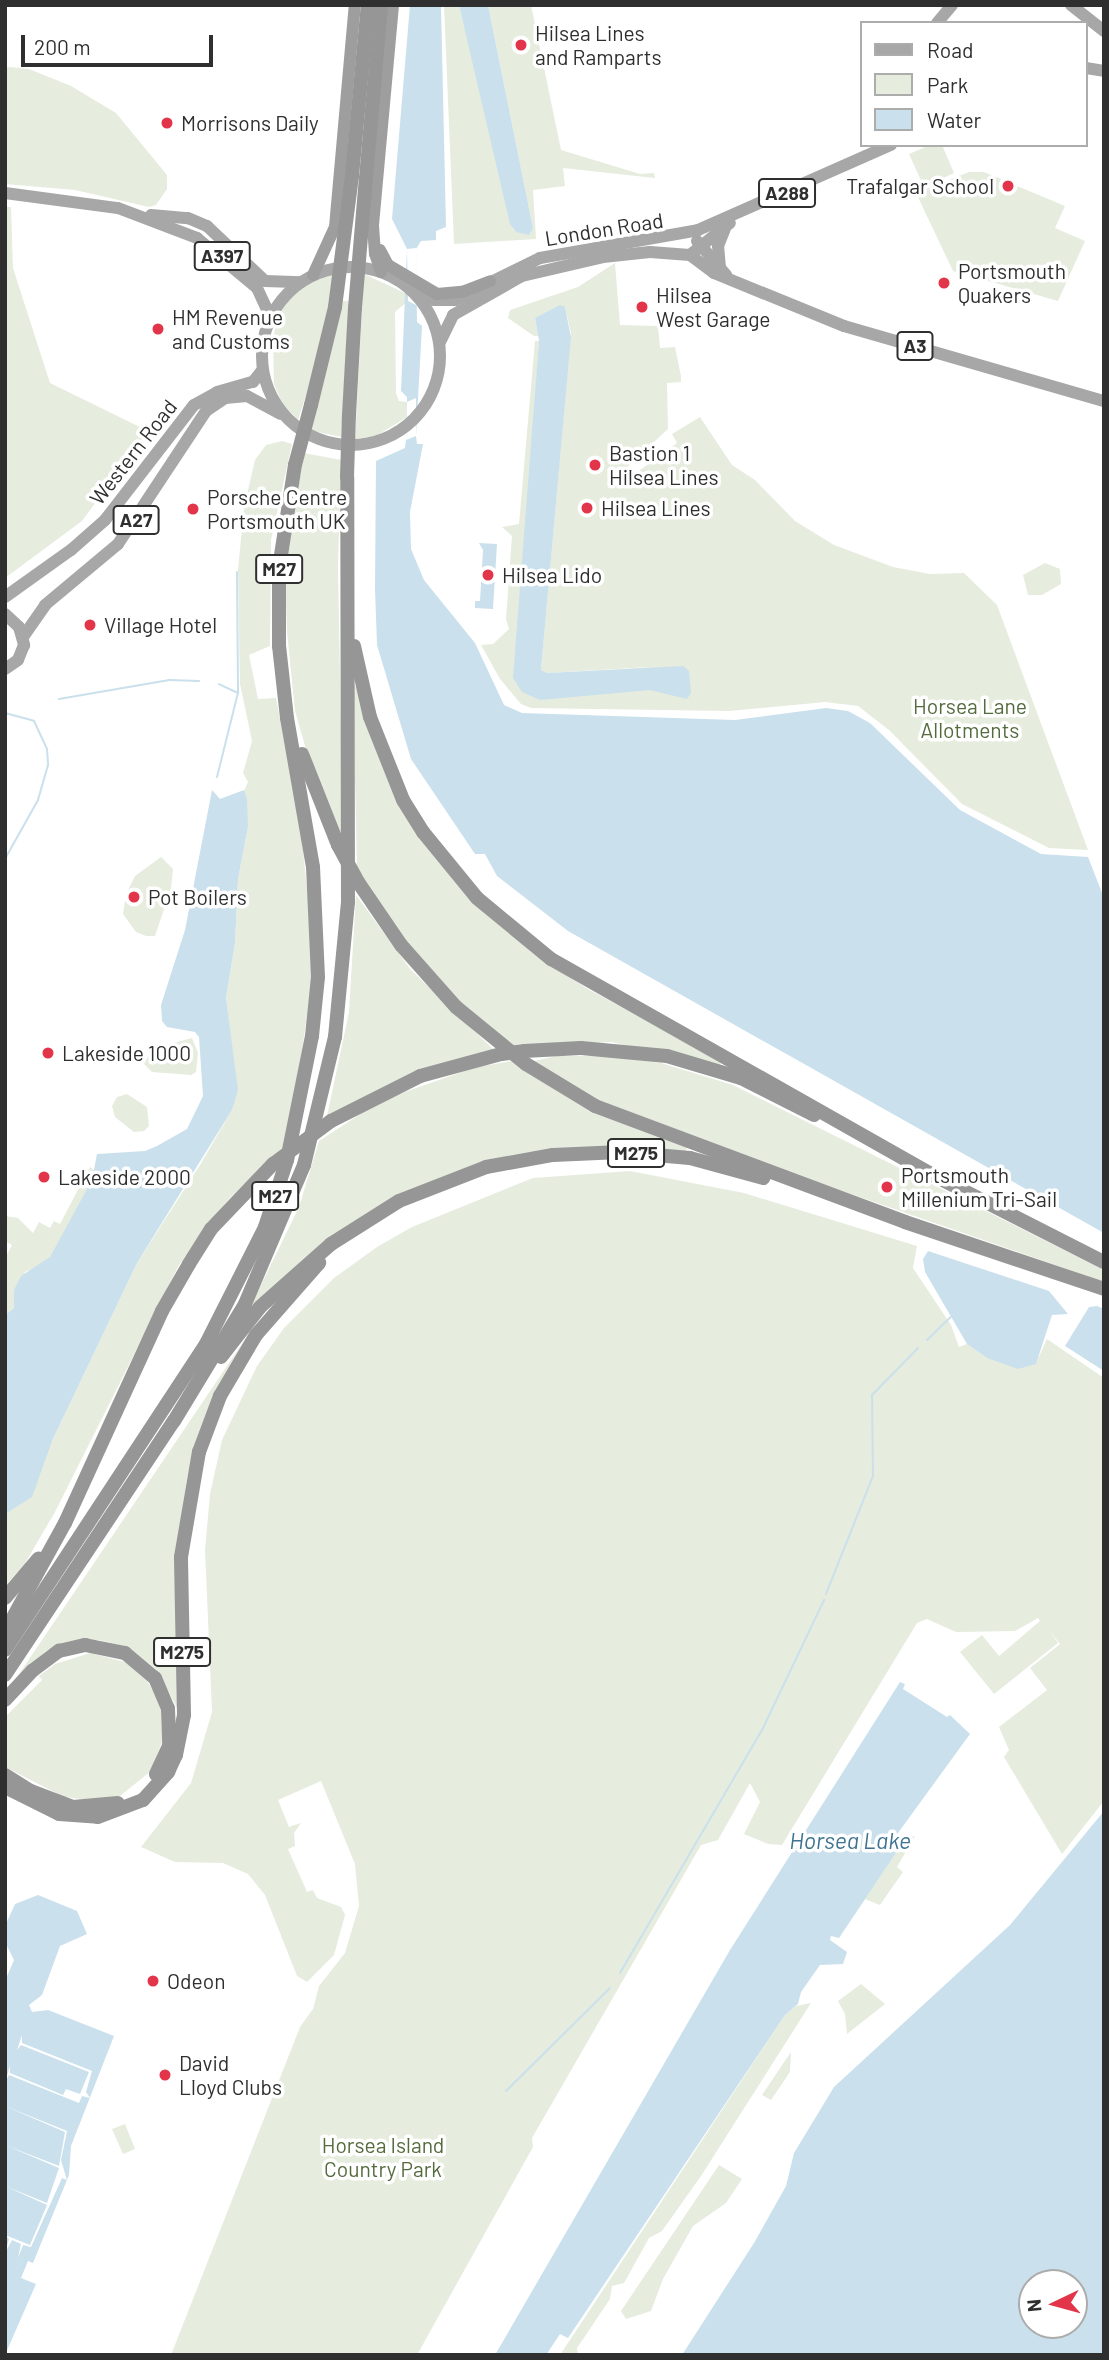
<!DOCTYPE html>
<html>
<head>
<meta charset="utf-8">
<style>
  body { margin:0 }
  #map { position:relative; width:1109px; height:2360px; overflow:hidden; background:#fff; font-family:Barlow,sans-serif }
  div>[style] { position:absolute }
  .green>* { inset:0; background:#e6ecde }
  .water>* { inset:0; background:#cae0ec }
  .pier>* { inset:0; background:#fff }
  .stream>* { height:2px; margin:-1px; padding:0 1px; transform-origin:1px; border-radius:1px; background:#cae0ec }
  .primary>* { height:12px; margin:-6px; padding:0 6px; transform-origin:6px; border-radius:6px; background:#a7a7a7 }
  .primary>.ring { margin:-6px; padding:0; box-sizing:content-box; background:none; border:12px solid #a7a7a7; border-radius:50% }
  .trunk>* { height:12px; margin:-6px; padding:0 6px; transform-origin:6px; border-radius:6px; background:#9e9e9e }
  .motorway>* { height:14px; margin:-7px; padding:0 7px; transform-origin:7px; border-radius:7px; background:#969696 }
  .motorway-bridge>* { height:14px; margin:-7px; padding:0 7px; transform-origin:7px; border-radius:7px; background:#969696 }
  .dots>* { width:19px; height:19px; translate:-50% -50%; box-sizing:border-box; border:4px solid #fff; border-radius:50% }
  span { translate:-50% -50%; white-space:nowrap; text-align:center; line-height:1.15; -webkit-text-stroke:7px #fff; paint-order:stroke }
  .shield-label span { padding:2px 5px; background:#fff; border:2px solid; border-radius:5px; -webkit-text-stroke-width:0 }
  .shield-label { font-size:19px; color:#2f2f2f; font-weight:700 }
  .poi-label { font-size:21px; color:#2f2f2f }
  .left { translate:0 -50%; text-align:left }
  .right { translate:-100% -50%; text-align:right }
  .street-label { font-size:21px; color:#2f2f2f }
  .park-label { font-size:21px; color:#546b3d }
  .water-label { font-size:23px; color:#3e7491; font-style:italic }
  .frame { position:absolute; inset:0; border:7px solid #2f2f2f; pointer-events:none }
  .legend { position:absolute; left:860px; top:21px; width:228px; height:126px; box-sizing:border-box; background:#fff; border:2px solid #acacac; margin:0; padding:9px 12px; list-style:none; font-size:21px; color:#2f2f2f }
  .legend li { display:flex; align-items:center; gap:14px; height:35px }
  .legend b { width:35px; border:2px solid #acacac }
  .north { position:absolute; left:1018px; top:2269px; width:70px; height:70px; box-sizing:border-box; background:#fff; border:2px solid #acacac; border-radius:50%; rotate:265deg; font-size:19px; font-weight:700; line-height:28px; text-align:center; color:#2f2f2f }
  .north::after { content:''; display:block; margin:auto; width:24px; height:32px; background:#e33549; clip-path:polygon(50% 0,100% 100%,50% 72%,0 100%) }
  .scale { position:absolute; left:21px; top:35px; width:192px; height:32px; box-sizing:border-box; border:4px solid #2f2f2f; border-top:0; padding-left:9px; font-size:21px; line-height:24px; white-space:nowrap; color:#2f2f2f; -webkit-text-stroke:5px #fff; paint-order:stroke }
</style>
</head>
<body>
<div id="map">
  <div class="green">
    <i style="clip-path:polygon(444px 5px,459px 5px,514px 230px,525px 234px,533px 228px,488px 5px,531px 5px,561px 150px,640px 174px,654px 173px,655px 178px,563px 168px,565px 186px,533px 190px,536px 239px,454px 244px)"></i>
    <i style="clip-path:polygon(10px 67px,29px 69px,71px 86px,116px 113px,167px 175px,167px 189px,156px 205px,149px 207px,75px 190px,5px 184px,5px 68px)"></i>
    <i style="clip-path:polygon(930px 145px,942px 145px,954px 173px,924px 187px,909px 154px)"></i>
    <i style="clip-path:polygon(969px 172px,984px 172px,1065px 206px,1055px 228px,1085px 241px,1058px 301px,953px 271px,916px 193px)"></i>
    <i style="clip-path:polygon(5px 207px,11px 207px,13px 268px,50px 383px,148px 431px,82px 521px,5px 578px)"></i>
    <i style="clip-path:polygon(615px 263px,620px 325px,658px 326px,660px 348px,675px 347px,681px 376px,681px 382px,667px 383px,668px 429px,628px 466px,632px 476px,677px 443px,672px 434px,700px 417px,732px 465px,755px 480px,795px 521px,834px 545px,893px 567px,930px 574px,964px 573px,997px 605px,1088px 850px,1049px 848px,962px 804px,889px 730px,858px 706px,825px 702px,729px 711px,531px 708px,521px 704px,500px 679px,481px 645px,493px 644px,509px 629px,506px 619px,512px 536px,502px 527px,519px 524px,535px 341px,539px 341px,516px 677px,668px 666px,547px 673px,541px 670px,571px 333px,565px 307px,535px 318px,538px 336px,534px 336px,508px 318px,510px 310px,578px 287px)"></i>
    <i style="clip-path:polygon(335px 273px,319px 355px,298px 420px,282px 403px,274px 384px,273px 338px,278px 317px,291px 295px,311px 281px)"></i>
    <i style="clip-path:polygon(364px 274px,407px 294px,408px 301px,395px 312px,396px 393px,399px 401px,407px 402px,407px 417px,376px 436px,355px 439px)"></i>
    <i style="clip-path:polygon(343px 301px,349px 301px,341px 437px,309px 430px)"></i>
    <i style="clip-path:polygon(282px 441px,292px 444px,271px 540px,270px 646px,249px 655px,258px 699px,276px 698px,301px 830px,309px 909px,312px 980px,289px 1142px,229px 1199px,179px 1265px,55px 1512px,24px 1565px,5px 1586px,5px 1514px,52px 1441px,137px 1263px,200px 1165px,232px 1110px,237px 1090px,226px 998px,235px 943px,238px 879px,248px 827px,243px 793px,248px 782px,243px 773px,252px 741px,240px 684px,238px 570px,244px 507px,255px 460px,266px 445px)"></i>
    <i style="clip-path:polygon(304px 453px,341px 460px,338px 568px,343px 842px,316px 784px,295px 711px,287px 632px,285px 567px)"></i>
    <i style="clip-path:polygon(1045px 563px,1060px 569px,1061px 584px,1042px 595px,1028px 595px,1023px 575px)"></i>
    <i style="clip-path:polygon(353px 686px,358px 686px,397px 795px,531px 952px,586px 988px,722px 1061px,719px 1066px,611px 1042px,509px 1048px,458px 1004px,395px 931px,357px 869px)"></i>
    <i style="clip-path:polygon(161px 857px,173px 869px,171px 888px,155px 936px,146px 936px,136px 932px,123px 914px,126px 894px,135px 876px)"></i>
    <i style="clip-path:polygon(356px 895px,411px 970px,494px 1050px,418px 1069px,327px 1116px,349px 1012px)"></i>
    <i style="clip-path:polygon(192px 1038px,198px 1053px,196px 1072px,191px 1075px,152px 1072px,144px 1064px,152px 1049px)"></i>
    <i style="clip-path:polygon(556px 1056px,608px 1056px,661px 1063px,733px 1085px,1104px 1270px,1104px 1282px,702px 1142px,595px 1100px,530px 1062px)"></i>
    <i style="clip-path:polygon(513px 1061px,583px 1105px,687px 1147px,686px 1151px,566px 1148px,384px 1205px,345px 1227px,243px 1322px,299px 1207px,319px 1141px,382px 1100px,476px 1067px)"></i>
    <i style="clip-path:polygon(127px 1094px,147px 1107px,149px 1126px,144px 1131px,134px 1132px,115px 1117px,112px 1106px,117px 1097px)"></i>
    <i style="clip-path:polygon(90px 1167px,95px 1171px,92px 1180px,57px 1247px,46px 1263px,25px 1272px,14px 1308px,5px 1315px,5px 1258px,12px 1245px,5px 1241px,5px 1216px,18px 1218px,33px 1233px,39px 1222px,50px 1228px,54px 1221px,60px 1224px)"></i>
    <i style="clip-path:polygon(630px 1171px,744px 1193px,917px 1246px,913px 1268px,951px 1325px,959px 1347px,967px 1344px,987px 1358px,1036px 1363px,1047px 1339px,1104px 1378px,1104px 1801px,1062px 1854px,1004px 1757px,1009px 1750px,999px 1727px,1047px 1690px,1030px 1668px,1060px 1644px,1050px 1631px,1058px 1643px,994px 1694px,960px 1652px,982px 1635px,999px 1656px,1040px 1621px,1038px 1618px,1015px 1631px,956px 1632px,927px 1619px,917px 1623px,782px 1845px,768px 1844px,744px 1834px,760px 1802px,750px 1783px,718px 1840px,701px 1845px,532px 2138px,533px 2147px,417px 2355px,171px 2355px,300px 2027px,313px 2009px,319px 1986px,345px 1953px,359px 1906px,355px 1864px,321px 1781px,278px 1800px,289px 1827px,301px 1823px,294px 1833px,295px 1846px,288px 1849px,307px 1892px,313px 1890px,317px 1898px,341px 1907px,345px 1915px,334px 1955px,307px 1982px,297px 1976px,265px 1895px,248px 1874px,223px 1863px,175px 1862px,141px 1847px,191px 1783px,212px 1712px,205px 1550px,210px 1494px,222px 1440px,257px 1366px,284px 1328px,334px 1278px,377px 1247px,412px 1227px,533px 1178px)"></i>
    <i style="clip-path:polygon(256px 1323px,207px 1416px,188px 1473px,178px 1537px,180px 1713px,156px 1669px,128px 1647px,99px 1640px,71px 1641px,46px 1651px,11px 1686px)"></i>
    <i style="clip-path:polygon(90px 1653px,125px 1662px,143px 1674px,164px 1709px,165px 1734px,151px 1771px,120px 1796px,98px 1801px,64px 1797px,5px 1767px,5px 1717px,42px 1680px,39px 1676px,55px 1664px)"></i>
    <i style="clip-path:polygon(915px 1836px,897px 1867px,903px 1872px,880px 1905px,865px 1899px,906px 1838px)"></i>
    <i style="clip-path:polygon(861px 1984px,885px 2004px,847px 2034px,845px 2014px,838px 2001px)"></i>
    <i style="clip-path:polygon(811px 2003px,701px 2176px,662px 2231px,649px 2238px,624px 2283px,612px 2286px,610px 2299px,577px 2348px,578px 2355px,560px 2355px,785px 2015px,796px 2006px)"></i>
    <i style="clip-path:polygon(791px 2052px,790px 2072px,771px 2100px,762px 2095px)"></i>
    <i style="clip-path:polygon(125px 2124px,135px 2149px,123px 2154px,112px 2129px)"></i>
    <i style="clip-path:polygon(719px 2165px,742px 2179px,726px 2203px,693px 2226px,663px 2279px,651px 2311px,626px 2319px,621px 2311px)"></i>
  </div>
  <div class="water">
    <i style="clip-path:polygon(410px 5px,441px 5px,446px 227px,436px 231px,436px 240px,421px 241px,416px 249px,417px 322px,422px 326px,416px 436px,417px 444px,423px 444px,410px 512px,411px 549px,424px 580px,475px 643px,504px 705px,522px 713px,735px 720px,826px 708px,848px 711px,870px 723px,960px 810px,1041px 854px,1088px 857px,1104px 898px,1104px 1233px,568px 931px,497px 876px,485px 854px,475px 854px,411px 759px,377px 645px,375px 589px,376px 461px,405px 448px,406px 440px,407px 397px,401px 391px,407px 249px,392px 219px)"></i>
    <i style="clip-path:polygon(459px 5px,488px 5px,533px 228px,529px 235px,516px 232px,510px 224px)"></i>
    <i style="clip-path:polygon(560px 305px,565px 307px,571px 337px,541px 670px,547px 673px,683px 666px,689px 671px,691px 693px,687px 699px,650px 690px,540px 700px,522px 692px,513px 678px,539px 341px,535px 318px)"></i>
    <i style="clip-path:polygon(479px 543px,497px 544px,493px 609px,475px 608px,475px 601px,480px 601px,483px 550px)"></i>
    <i style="clip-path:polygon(212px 790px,220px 799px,244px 790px,247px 799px,248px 827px,238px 879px,235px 943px,226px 998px,238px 1090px,232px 1110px,137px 1263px,52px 1441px,32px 1497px,5px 1514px,5px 1315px,14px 1308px,14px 1290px,21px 1276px,50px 1257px,92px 1180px,97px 1154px,145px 1151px,157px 1146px,187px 1129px,203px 1096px,199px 1037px,195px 1032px,167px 1027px,162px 1021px,161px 1005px,185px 930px)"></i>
    <i style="clip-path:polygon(928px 1251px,1049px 1291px,1068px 1314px,1052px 1315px,1036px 1364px,1018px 1369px,987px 1358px,967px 1344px,925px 1272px,923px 1259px)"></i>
    <i style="clip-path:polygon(1097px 1306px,1104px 1309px,1104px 1371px,1065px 1346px,1089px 1307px)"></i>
    <i style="clip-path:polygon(900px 1682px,905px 1684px,903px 1689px,947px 1717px,950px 1715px,970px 1734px,898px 1833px,906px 1838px,839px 1938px,831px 1936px,830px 1940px,847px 1952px,843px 1964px,820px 1965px,801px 1992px,798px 2004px,785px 2015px,568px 2338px,560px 2334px,546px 2355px,495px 2355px,730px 1950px)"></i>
    <i style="clip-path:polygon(evenodd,1104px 1811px,1104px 2355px,682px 2355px,754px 2243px,786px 2186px,794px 2153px,834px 2087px,1010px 1925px,1104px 1811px,1032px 2283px,1074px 2283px,1074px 2325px,1032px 2325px,1032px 2283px)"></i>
    <i style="clip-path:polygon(38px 1895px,77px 1911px,87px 1934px,60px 1946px,42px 1995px,29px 2005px,32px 2012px,48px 2010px,114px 2036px,71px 2146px,69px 2175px,33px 2263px,28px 2261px,21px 2278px,36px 2284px,5px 2355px,5px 1981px,14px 1960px,5px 1942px,5px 1926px,15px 1904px)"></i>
  </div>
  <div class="pier">
    <i style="clip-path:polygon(416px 248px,418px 306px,408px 301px,407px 249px)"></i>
    <i style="clip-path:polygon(416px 398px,416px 436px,406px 440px,407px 402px)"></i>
    <i style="clip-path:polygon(22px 2035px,22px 2043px,92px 2071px,86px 2092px,90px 2098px,82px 2096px,79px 2103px,9px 2075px,5px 2082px,10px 2066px,10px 2073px,63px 2095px,66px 2089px,80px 2094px,89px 2072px,21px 2045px,17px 2050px)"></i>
    <i style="clip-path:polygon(5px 2106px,67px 2131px,61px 2160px,67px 2180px,62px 2178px,31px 2247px,23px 2245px,18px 2258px,21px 2244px,12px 2240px,5px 2253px,9px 2239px,5px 2235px,30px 2245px,47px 2205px,5px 2186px,47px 2203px,59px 2168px,5px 2145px,59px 2166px,65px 2132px)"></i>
  </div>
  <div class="stream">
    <i style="left:237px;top:572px;width:121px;rotate:89.5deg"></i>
    <i style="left:59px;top:699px;width:112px;rotate:-9.8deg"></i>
    <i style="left:169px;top:680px;width:30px;rotate:2deg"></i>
    <i style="left:5px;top:713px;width:30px;rotate:15deg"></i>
    <i style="left:34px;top:721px;width:31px;rotate:65deg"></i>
    <i style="left:47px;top:749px;width:16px;rotate:86deg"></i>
    <i style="left:48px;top:765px;width:36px;rotate:106deg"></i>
    <i style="left:38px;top:800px;width:65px;rotate:119.3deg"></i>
    <i style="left:217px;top:777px;width:87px;rotate:-76deg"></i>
    <i style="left:238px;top:693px;width:21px;rotate:-155deg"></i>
    <i style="left:927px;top:1340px;width:33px;rotate:-44deg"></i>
    <i style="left:826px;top:1594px;width:127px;rotate:-68.3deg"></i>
    <i style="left:873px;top:1476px;width:81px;rotate:-90.7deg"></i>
    <i style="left:872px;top:1395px;width:66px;rotate:-45.6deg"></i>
    <i style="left:620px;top:1973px;width:284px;rotate:-59.7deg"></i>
    <i style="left:763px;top:1728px;width:142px;rotate:-64.5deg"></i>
    <i style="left:506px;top:2091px;width:146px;rotate:-44.7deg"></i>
  </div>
  <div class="primary">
    <i style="left:1071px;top:5px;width:42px;rotate:38.2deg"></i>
    <i style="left:937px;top:23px;width:23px;rotate:-50deg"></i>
    <i style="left:1086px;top:68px;width:18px;rotate:9deg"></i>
    <i style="left:5px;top:193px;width:114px;rotate:7.6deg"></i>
    <i style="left:118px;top:208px;width:85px;rotate:20.8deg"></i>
    <i style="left:197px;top:238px;width:78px;rotate:39.8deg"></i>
    <i style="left:257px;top:288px;width:23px;rotate:65deg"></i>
    <i style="left:267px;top:309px;width:13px;rotate:94deg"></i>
    <i style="left:151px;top:215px;width:37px;rotate:5deg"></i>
    <i style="left:188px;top:218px;width:21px;rotate:23deg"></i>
    <i style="left:207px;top:226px;width:80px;rotate:43.5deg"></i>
    <i style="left:265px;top:281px;width:36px;rotate:2deg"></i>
    <i style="left:697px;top:241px;width:45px;rotate:49.5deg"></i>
    <i style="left:690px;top:255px;width:30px;rotate:37deg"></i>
    <i style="left:714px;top:273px;width:140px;rotate:22.2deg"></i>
    <i style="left:844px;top:326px;width:271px;rotate:16.1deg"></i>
    <i class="ring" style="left:262px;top:267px;width:166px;height:166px"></i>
    <i style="left:720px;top:268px;width:22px;rotate:-95deg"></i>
    <i style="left:718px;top:246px;width:18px;rotate:-68deg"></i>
    <i style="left:417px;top:291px;width:19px;rotate:28deg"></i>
    <i style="left:434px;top:300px;width:21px"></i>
    <i style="left:455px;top:300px;width:95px;rotate:-26.3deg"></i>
    <i style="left:540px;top:258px;width:160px;rotate:-10deg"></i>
    <i style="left:698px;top:230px;width:211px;rotate:-23.8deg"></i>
    <i style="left:440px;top:342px;width:30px;rotate:-64deg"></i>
    <i style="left:453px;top:315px;width:79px;rotate:-29.5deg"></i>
    <i style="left:522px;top:276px;width:83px;rotate:-13.2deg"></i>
    <i style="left:603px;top:257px;width:47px;rotate:-6.1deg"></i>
    <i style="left:650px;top:252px;width:40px;rotate:4.3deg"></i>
    <i style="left:690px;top:255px;width:51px;rotate:-38.7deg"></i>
    <i style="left:5px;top:597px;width:81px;rotate:-35.5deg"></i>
    <i style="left:71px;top:550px;width:45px;rotate:-41.4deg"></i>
    <i style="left:105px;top:520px;width:145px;rotate:-52.3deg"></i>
    <i style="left:194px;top:405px;width:26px;rotate:-29deg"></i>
    <i style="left:217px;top:392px;width:37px;rotate:-16deg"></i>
    <i style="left:253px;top:382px;width:16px;rotate:-52deg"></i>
    <i style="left:5px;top:614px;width:19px;rotate:43deg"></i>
    <i style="left:19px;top:627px;width:19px;rotate:74deg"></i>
    <i style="left:24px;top:645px;width:16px;rotate:112deg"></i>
    <i style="left:18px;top:660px;width:16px;rotate:145deg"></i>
    <i style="left:23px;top:637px;width:39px;rotate:-55deg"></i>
    <i style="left:45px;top:605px;width:95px;rotate:-39.9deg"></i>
    <i style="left:118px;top:544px;width:159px;rotate:-56.5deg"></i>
    <i style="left:206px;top:411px;width:23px;rotate:-34deg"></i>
    <i style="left:225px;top:398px;width:22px;rotate:-5deg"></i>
    <i style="left:247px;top:396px;width:38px;rotate:28deg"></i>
  </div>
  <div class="trunk">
    <i style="left:380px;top:250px;width:17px;rotate:62deg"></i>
    <i style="left:388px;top:265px;width:57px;rotate:30.6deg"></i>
    <i style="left:437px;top:294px;width:25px;rotate:-5deg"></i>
    <i style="left:462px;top:292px;width:30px;rotate:-21deg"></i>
    <i style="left:381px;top:272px;width:19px;rotate:-108deg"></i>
    <i style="left:375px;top:254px;width:29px;rotate:-94deg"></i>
    <i style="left:373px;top:225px;width:221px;rotate:-84.8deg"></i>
    <i style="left:313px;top:275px;width:53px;rotate:-65.4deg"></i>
    <i style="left:335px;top:227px;width:223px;rotate:-84.9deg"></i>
  </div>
  <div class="motorway">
    <i style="left:352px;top:176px;width:172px;rotate:-84.7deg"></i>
    <i style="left:366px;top:178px;width:174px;rotate:-85deg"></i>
    <i style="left:311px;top:405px;width:101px;rotate:-76.2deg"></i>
    <i style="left:349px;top:415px;width:107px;rotate:-86.8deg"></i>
    <i style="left:354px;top:646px;width:73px;rotate:77.3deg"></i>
    <i style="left:370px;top:717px;width:89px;rotate:68.3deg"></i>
    <i style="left:403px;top:800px;width:38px;rotate:58deg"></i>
    <i style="left:423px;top:832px;width:85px;rotate:50.7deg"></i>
    <i style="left:477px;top:898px;width:96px;rotate:39.5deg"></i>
    <i style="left:551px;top:959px;width:443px;rotate:29.5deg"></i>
    <i style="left:302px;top:754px;width:98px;rotate:68.4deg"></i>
    <i style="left:358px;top:882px;width:76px;rotate:55.7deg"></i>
    <i style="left:401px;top:945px;width:83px;rotate:48.4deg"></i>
    <i style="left:456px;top:1007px;width:90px;rotate:39.2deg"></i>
    <i style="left:526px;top:1064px;width:81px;rotate:31.3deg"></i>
    <i style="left:595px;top:1106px;width:331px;rotate:20.5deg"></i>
    <i style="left:905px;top:1222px;width:210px;rotate:18.6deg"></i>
    <i style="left:524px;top:1051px;width:57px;rotate:-3deg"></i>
    <i style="left:581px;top:1048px;width:86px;rotate:5.3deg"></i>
    <i style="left:667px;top:1056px;width:77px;rotate:16.6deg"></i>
    <i style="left:741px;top:1078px;width:82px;rotate:26.9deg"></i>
    <i style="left:331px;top:1121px;width:100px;rotate:-26.8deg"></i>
    <i style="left:420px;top:1076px;width:84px;rotate:-15.2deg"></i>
    <i style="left:929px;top:1173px;width:196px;rotate:27deg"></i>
    <i style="left:221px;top:1357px;width:63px;rotate:-52deg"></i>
    <i style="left:260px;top:1307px;width:95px;rotate:-41.6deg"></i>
    <i style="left:331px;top:1244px;width:80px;rotate:-32.3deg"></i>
    <i style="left:399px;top:1201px;width:93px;rotate:-21.3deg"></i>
    <i style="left:486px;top:1167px;width:68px;rotate:-10.2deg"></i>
    <i style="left:553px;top:1155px;width:68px;rotate:-2.5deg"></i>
    <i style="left:621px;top:1152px;width:69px;rotate:5deg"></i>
    <i style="left:690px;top:1158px;width:76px;rotate:15.3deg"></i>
    <i style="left:5px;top:1598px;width:52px;rotate:-49.6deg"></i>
    <i style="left:5px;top:1632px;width:124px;rotate:-61.2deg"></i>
    <i style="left:65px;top:1523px;width:233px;rotate:-65.4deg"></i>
    <i style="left:162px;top:1311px;width:54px;rotate:-60.1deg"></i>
    <i style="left:189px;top:1264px;width:41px;rotate:-57.8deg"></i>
    <i style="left:211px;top:1229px;width:90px;rotate:-46.4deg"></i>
    <i style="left:5px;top:1650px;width:366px;rotate:-56.7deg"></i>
    <i style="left:206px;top:1344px;width:131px;rotate:-63.2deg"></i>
    <i style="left:265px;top:1227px;width:71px;rotate:-71.8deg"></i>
    <i style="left:287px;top:1160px;width:126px;rotate:-78.6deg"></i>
    <i style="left:312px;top:1036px;width:59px;rotate:-84.2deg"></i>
    <i style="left:318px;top:977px;width:110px;rotate:-92.6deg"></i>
    <i style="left:313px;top:867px;width:151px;rotate:-99.9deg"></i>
    <i style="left:287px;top:718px;width:72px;rotate:-96.3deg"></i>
    <i style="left:279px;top:646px;width:78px;rotate:-90deg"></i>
    <i style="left:279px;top:568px;width:104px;rotate:-81.2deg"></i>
    <i style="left:5px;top:1675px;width:305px;rotate:-56.4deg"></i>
    <i style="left:174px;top:1421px;width:137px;rotate:-58.7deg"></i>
    <i style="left:245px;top:1304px;width:151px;rotate:-67deg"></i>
    <i style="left:304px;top:1165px;width:132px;rotate:-76.4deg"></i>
    <i style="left:335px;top:1037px;width:136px;rotate:-84.5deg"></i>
    <i style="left:348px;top:902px;width:425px;rotate:-90.1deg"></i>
    <i style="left:5px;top:1700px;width:40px;rotate:-47deg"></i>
    <i style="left:32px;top:1671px;width:34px;rotate:-37deg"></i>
    <i style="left:59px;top:1651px;width:27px;rotate:-13deg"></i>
    <i style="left:85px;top:1645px;width:41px;rotate:11.3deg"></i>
    <i style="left:125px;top:1653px;width:39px;rotate:40deg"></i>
    <i style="left:155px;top:1678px;width:33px;rotate:67deg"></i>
    <i style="left:168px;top:1708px;width:38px;rotate:88deg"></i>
    <i style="left:169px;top:1746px;width:31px;rotate:115deg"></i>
    <i style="left:5px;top:1775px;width:31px;rotate:32deg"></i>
    <i style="left:31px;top:1791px;width:45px;rotate:20.9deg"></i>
    <i style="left:73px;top:1807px;width:45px;rotate:-5.1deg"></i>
    <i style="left:5px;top:1787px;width:60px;rotate:26.6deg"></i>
    <i style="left:59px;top:1814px;width:39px;rotate:4deg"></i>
    <i style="left:98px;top:1817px;width:48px;rotate:-20.7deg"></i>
    <i style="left:143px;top:1800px;width:38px;rotate:-48deg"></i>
    <i style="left:168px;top:1772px;width:19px;rotate:-65deg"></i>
    <i style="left:176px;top:1755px;width:41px;rotate:-78.7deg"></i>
    <i style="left:184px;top:1715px;width:158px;rotate:-91.1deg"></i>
    <i style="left:181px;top:1557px;width:107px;rotate:-80.3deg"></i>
    <i style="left:199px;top:1452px;width:60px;rotate:-69.4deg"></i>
    <i style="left:220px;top:1396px;width:71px;rotate:-59.5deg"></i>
    <i style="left:256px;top:1335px;width:96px;rotate:-48.8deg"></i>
  </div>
  <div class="motorway-bridge">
    <i style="left:335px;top:307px;width:132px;rotate:-82.6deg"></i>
    <i style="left:355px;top:308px;width:130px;rotate:-85.2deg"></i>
    <i style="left:295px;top:465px;width:62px;rotate:-75.1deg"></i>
    <i style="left:347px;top:477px;width:62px;rotate:-88.2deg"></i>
    <i style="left:338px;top:845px;width:42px;rotate:61.6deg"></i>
    <i style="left:501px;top:1054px;width:23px;rotate:-7deg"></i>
    <i style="left:273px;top:1164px;width:72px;rotate:-36.6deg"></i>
  </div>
  <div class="dots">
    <i style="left:521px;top:45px;background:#e33549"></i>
    <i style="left:167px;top:123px;background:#e33549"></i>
    <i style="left:1008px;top:186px;background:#e33549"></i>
    <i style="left:944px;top:283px;background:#e33549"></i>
    <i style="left:642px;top:307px;background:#e33549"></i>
    <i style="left:158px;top:329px;background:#e33549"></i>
    <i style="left:595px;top:465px;background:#e33549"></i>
    <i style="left:587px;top:508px;background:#e33549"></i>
    <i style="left:193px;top:509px;background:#e33549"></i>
    <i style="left:488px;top:575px;background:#e33549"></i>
    <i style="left:90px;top:625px;background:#e33549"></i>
    <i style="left:134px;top:897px;background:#e33549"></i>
    <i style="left:48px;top:1053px;background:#e33549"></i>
    <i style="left:44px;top:1177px;background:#e33549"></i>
    <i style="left:887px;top:1187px;background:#e33549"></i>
    <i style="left:153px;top:1981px;background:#e33549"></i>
    <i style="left:165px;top:2075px;background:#e33549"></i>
  </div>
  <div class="shield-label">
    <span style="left:787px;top:193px">A288</span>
    <span style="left:222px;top:256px">A397</span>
    <span style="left:915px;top:346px">A3</span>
    <span style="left:136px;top:520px">A27</span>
    <span style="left:279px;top:569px">M27</span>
    <span style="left:636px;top:1153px">M275</span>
    <span style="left:275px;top:1196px">M27</span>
    <span style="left:182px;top:1652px">M275</span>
  </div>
  <div class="poi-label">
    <span class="left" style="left:535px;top:45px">Hilsea Lines<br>and Ramparts</span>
    <span class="left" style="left:181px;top:123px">Morrisons Daily</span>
    <span class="right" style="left:994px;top:186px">Trafalgar School</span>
    <span class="left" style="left:958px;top:283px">Portsmouth<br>Quakers</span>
    <span class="left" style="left:656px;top:307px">Hilsea<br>West Garage</span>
    <span class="left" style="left:172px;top:329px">HM Revenue<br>and Customs</span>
    <span class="left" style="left:609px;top:465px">Bastion 1<br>Hilsea Lines</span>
    <span class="left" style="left:207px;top:509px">Porsche Centre<br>Portsmouth UK</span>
    <span class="left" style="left:601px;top:508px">Hilsea Lines</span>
    <span class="left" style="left:502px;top:575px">Hilsea Lido</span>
    <span class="left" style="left:104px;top:625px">Village Hotel</span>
    <span class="left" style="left:148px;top:897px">Pot Boilers</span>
    <span class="left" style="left:62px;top:1053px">Lakeside 1000</span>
    <span class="left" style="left:901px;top:1187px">Portsmouth<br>Millenium Tri-Sail</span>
    <span class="left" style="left:58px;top:1177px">Lakeside 2000</span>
    <span class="left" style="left:167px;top:1981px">Odeon</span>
    <span class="left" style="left:179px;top:2075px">David<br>Lloyd Clubs</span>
  </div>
  <div class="street-label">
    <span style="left:604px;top:229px;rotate:-9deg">London Road</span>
    <span style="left:133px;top:452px;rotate:-52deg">Western Road</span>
  </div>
  <div class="park-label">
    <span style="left:970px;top:718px">Horsea Lane<br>Allotments</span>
    <span style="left:383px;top:2157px">Horsea Island<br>Country Park</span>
  </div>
  <div class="water-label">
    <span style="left:850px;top:1840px">Horsea Lake</span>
  </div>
  <div class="frame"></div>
  <ul class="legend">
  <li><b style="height:9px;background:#a7a7a7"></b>Road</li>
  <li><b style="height:19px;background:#e6ecde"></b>Park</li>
  <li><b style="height:19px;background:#cae0ec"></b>Water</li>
  </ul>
  <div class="north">N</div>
  <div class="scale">200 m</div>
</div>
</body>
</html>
